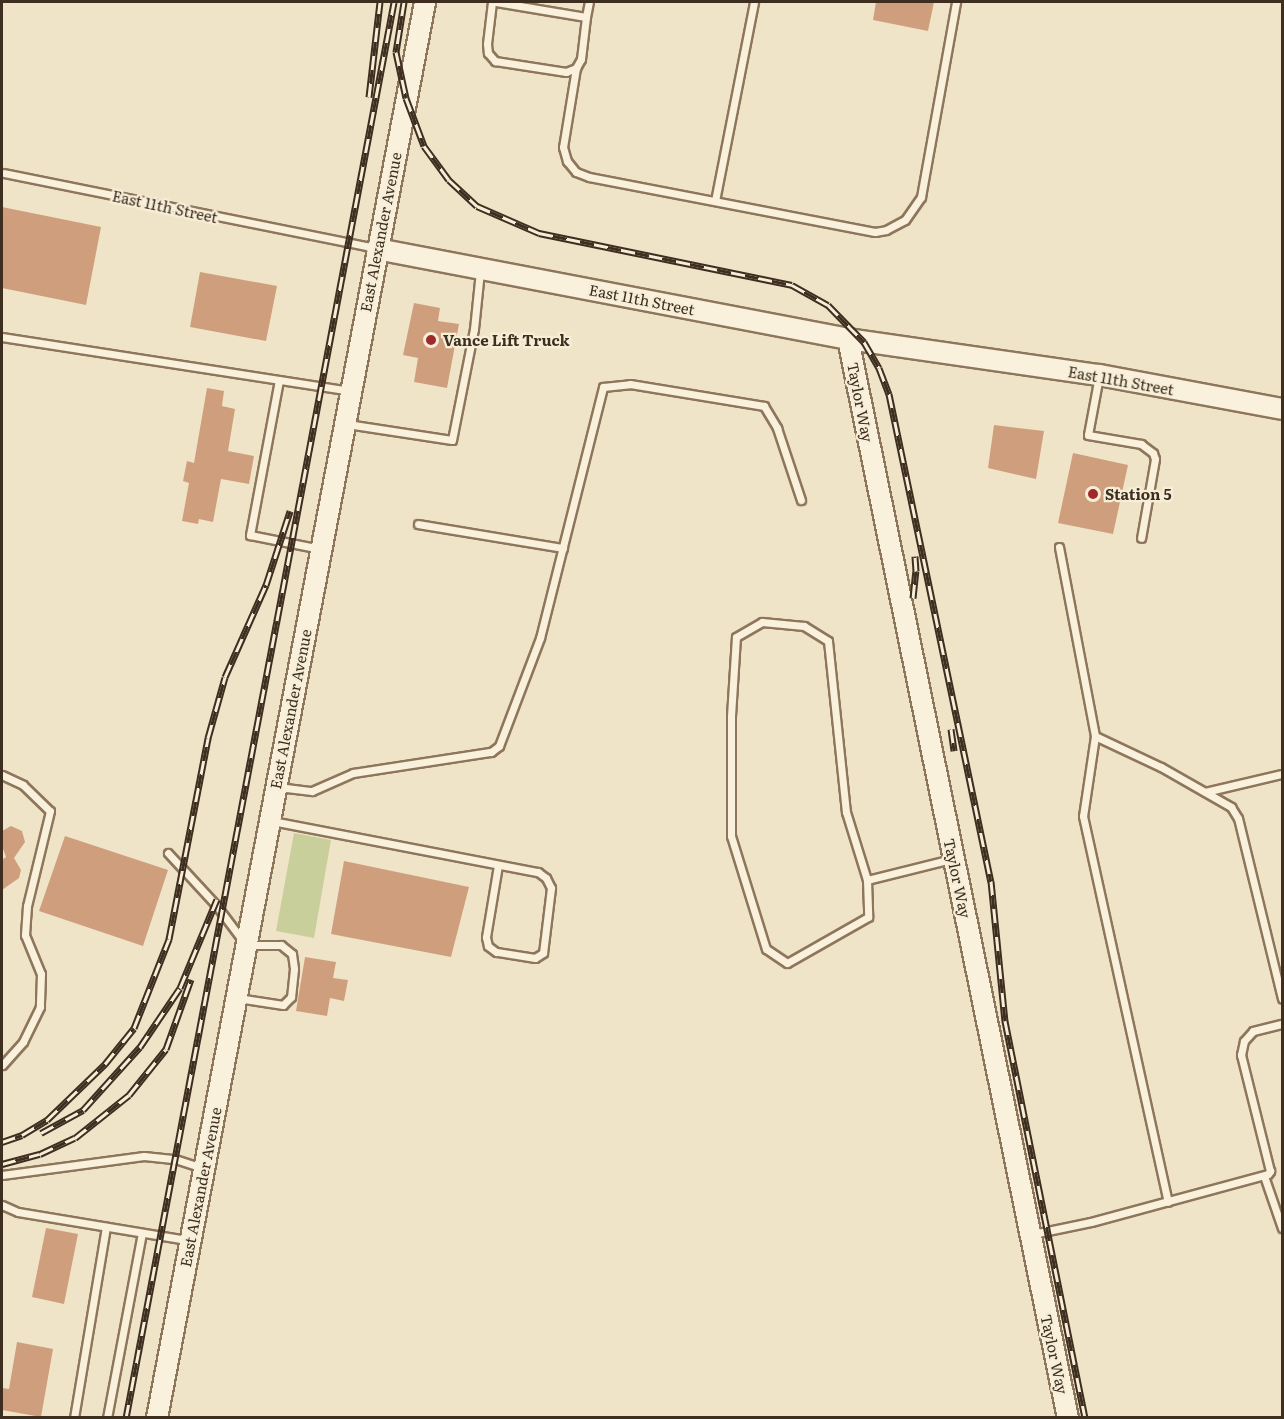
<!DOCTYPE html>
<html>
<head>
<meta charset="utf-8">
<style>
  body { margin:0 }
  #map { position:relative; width:1284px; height:1419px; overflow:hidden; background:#f0e4c8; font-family:Literata,serif }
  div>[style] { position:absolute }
  .green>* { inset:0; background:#c9cf9b }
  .building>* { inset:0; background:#cf9f7d }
  .roads { filter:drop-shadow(2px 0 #8d765c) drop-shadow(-2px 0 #8d765c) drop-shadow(0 2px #8d765c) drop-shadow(0 -2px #8d765c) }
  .lane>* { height:7px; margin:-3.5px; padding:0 3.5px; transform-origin:3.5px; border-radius:3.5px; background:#faf1dc }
  .secondary>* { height:20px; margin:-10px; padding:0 10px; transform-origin:10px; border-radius:10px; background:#faf1dc }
  .rail>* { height:7px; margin-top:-3.5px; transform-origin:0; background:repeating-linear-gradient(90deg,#f7eed8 0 14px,#3d2e20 0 28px); box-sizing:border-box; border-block:2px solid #3d2e20 }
  .dots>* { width:16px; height:16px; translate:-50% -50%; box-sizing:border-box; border:3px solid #f7eed8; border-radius:50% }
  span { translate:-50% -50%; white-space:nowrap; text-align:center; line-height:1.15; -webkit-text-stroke:4.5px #f7eed8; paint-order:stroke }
  .street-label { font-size:15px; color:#3d2e20 }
  .poi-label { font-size:15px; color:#3d2e20; font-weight:700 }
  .left { translate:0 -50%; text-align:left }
  .frame { position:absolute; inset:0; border:3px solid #3d2e20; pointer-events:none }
</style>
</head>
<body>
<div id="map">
  <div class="green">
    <i style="clip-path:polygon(294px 833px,331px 840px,314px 938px,276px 931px)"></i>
  </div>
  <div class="building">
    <i style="clip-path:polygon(876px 2px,934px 2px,928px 31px,873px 20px)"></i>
    <i style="clip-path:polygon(2px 207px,101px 227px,86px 305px,2px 288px)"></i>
    <i style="clip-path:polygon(200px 272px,277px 286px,266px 341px,190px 327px)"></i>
    <i style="clip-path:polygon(414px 303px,440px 308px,438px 321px,459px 324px,447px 388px,414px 382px,418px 358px,403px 355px)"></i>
    <i style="clip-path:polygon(207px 388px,224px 391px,222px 406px,235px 409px,228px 451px,254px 456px,249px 484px,221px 479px,213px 522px,199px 519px,198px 524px,182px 521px,189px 483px,183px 481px,187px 461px,194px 463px)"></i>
    <i style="clip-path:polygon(994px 425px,1044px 431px,1036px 479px,988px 468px)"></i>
    <i style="clip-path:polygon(1073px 453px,1128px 465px,1113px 534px,1058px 523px)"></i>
    <i style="clip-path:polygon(11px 826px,22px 831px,25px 842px,14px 858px,21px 870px,19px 878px,2px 890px,2px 860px,6px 857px,2px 846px,2px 831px)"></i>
    <i style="clip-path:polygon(65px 836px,168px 870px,143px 946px,39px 911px)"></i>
    <i style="clip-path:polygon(344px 861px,469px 887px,451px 957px,331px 934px)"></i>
    <i style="clip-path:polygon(305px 957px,336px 962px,333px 978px,348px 980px,344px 1001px,330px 998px,327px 1016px,296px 1011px)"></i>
    <i style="clip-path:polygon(46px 1228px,78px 1234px,64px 1304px,32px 1297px)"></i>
    <i style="clip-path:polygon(17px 1342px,53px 1349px,41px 1417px,2px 1410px,2px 1388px,9px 1389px)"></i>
  </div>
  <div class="roads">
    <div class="lane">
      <i style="left:492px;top:2px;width:42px;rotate:96.8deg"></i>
      <i style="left:487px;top:44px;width:9px;rotate:84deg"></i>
      <i style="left:488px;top:53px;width:11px;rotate:49deg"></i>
      <i style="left:495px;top:61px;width:72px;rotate:8.8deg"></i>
      <i style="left:566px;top:72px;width:11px;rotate:-22deg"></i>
      <i style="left:576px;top:68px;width:10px;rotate:-61deg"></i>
      <i style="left:581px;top:59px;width:42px;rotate:-83.2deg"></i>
      <i style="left:496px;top:2px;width:91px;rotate:9.5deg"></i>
      <i style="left:586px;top:17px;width:15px;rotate:-79deg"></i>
      <i style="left:576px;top:68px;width:80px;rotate:99.3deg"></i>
      <i style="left:563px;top:147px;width:15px;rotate:74deg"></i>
      <i style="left:567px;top:161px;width:14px;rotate:51deg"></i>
      <i style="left:576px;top:172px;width:14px;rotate:21deg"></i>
      <i style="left:589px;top:177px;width:291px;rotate:10.9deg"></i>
      <i style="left:875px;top:232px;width:11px;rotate:-10deg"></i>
      <i style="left:886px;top:230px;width:21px;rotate:-28deg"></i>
      <i style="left:905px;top:220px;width:28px;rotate:-55deg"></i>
      <i style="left:921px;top:197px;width:198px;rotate:-79.8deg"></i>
      <i style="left:4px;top:173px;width:379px;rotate:11.4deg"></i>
      <i style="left:715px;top:201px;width:203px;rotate:-78.9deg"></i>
      <i style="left:2px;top:337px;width:352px;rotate:8.8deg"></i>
      <i style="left:1099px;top:376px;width:60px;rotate:100.6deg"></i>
      <i style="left:1088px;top:435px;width:54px;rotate:9.6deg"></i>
      <i style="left:1141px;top:444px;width:15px;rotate:37deg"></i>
      <i style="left:1153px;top:453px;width:6px;rotate:72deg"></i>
      <i style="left:1155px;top:459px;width:80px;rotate:100deg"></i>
      <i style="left:279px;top:380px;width:158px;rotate:100.6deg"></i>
      <i style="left:250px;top:535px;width:72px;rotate:11.2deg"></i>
      <i style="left:347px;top:424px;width:106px;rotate:8.7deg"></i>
      <i style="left:452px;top:440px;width:113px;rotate:-78.8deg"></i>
      <i style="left:474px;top:329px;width:58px;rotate:-84.1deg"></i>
      <i style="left:418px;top:524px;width:147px;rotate:9.4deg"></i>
      <i style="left:1059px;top:547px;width:192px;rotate:79.2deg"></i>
      <i style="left:1095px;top:736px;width:81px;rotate:98.5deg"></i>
      <i style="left:1083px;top:816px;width:395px;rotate:77.6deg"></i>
      <i style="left:1095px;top:736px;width:73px;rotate:25.2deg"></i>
      <i style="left:1161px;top:767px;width:81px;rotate:29.7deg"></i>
      <i style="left:1231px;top:807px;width:13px;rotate:58deg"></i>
      <i style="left:1238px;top:818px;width:186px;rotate:76.3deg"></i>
      <i style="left:2px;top:775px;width:23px;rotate:25deg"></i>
      <i style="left:23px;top:785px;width:37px;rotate:44deg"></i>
      <i style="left:50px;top:811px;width:98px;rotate:103.6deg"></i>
      <i style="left:27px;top:906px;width:29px;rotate:94deg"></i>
      <i style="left:25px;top:935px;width:42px;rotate:67.7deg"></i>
      <i style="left:41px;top:974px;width:33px;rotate:92deg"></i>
      <i style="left:40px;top:1007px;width:39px;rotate:116deg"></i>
      <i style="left:23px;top:1042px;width:31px;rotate:132deg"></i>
      <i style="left:278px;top:787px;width:34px;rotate:7deg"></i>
      <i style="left:312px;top:791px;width:45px;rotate:-23.7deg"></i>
      <i style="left:353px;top:773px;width:140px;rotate:-8.7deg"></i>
      <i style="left:491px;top:752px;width:10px;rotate:-37deg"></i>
      <i style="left:499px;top:746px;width:116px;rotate:-69.2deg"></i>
      <i style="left:540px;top:638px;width:259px;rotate:-75.9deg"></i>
      <i style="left:603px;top:387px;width:27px;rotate:-6deg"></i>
      <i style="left:630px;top:384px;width:136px;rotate:9.3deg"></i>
      <i style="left:764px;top:406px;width:26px;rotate:59deg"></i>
      <i style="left:777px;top:428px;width:76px;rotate:71.6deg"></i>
      <i style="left:1205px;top:792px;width:79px;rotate:-13.2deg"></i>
      <i style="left:272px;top:821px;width:271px;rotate:10.9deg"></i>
      <i style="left:538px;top:872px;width:10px;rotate:37deg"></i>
      <i style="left:546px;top:878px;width:11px;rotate:63deg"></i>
      <i style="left:551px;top:888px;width:65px;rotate:97deg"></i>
      <i style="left:543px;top:953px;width:9px;rotate:148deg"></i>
      <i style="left:535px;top:958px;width:39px;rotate:-171deg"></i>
      <i style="left:496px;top:952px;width:10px;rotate:-143deg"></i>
      <i style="left:488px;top:946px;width:9px;rotate:-103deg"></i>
      <i style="left:486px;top:937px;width:73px;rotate:-80.5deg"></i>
      <i style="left:168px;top:853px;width:71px;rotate:47.3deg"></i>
      <i style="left:216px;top:905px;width:50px;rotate:53.1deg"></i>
      <i style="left:246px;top:945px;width:35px"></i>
      <i style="left:281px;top:945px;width:14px;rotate:39deg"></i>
      <i style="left:292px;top:954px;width:15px;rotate:82deg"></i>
      <i style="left:294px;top:969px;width:28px;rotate:96deg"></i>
      <i style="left:291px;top:997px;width:11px;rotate:135deg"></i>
      <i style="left:283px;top:1005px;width:46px;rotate:-171.2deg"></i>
      <i style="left:867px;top:880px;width:37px;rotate:88deg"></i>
      <i style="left:868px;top:917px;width:93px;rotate:150.4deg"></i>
      <i style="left:787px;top:963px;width:25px;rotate:-146deg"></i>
      <i style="left:766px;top:949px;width:118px;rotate:-107.2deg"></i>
      <i style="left:731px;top:836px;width:120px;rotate:-90deg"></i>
      <i style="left:731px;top:716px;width:79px;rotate:-86.4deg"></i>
      <i style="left:736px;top:637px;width:30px;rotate:-30deg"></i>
      <i style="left:762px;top:622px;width:42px;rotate:5.4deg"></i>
      <i style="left:804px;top:626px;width:28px;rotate:32deg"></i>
      <i style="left:828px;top:641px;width:172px;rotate:84deg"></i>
      <i style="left:846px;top:812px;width:71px;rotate:72.8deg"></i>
      <i style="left:867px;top:880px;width:87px;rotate:-14deg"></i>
      <i style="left:2px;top:1175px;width:143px;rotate:-7.6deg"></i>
      <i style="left:144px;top:1156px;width:31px;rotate:6deg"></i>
      <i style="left:175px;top:1159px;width:29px;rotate:18deg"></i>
      <i style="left:1264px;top:1176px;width:55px;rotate:70.9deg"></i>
      <i style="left:2px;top:1205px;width:17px;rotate:24deg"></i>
      <i style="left:18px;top:1212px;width:171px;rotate:9.4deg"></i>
      <i style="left:1033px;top:1234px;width:59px;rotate:-11.7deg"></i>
      <i style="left:1091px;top:1222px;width:183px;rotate:-15.2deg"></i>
      <i style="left:1268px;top:1174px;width:4px;rotate:-56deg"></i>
      <i style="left:1270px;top:1171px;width:120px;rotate:-104deg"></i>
      <i style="left:1241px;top:1055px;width:14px;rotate:-78deg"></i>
      <i style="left:1244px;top:1041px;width:13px;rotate:-48deg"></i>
      <i style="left:1253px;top:1031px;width:30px;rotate:-14deg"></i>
      <i style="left:74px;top:1418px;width:194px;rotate:-80.5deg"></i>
      <i style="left:107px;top:1418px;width:188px;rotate:-79.3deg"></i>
    </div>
    <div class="secondary">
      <i style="left:377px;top:249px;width:480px;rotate:10.8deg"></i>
      <i style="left:848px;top:339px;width:254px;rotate:8.2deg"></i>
      <i style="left:1099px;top:375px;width:186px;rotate:10.5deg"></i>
      <i style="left:848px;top:339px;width:1101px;rotate:78.48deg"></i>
      <i style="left:157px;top:1418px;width:1441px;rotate:-79.28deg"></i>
    </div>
  </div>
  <div class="rail">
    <i style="left:404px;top:2px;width:51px;rotate:99.1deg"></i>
    <i style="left:396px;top:52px;width:47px;rotate:77.7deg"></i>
    <i style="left:406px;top:98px;width:51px;rotate:69.4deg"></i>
    <i style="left:424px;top:146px;width:42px;rotate:53.7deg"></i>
    <i style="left:449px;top:180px;width:38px;rotate:43deg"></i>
    <i style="left:477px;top:206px;width:68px;rotate:23.5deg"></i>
    <i style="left:539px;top:233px;width:258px;rotate:11.6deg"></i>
    <i style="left:792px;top:285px;width:41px;rotate:29.1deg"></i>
    <i style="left:828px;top:305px;width:52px;rotate:45.8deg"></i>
    <i style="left:864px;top:342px;width:30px;rotate:60deg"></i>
    <i style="left:879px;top:368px;width:28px;rotate:69deg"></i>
    <i style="left:889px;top:394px;width:498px;rotate:78.2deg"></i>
    <i style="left:991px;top:881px;width:141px;rotate:84.3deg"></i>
    <i style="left:1005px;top:1021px;width:405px;rotate:78.6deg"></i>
    <i style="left:369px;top:97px;width:96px;rotate:-83.4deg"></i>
    <i style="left:913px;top:598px;width:27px;rotate:-84deg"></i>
    <i style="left:916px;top:571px;width:15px;rotate:-94deg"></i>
    <i style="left:951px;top:729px;width:22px;rotate:82deg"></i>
    <i style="left:41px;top:1133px;width:48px;rotate:-28.7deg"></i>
    <i style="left:83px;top:1110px;width:85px;rotate:-47.9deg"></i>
    <i style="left:140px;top:1047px;width:71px;rotate:-55.9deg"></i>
    <i style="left:180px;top:988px;width:96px;rotate:-67.4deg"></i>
    <i style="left:2px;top:1142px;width:21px;rotate:-19deg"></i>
    <i style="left:22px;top:1135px;width:29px;rotate:-31deg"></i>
    <i style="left:47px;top:1120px;width:81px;rotate:-44deg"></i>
    <i style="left:105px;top:1064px;width:46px;rotate:-51.1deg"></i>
    <i style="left:134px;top:1028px;width:96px;rotate:-68.5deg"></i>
    <i style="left:169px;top:939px;width:205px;rotate:-79deg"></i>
    <i style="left:208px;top:738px;width:63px;rotate:-74.4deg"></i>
    <i style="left:225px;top:677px;width:101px;rotate:-66deg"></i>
    <i style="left:266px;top:585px;width:78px;rotate:-72deg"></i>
    <i style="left:2px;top:1164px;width:39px;rotate:-15deg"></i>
    <i style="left:40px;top:1154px;width:38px;rotate:-25deg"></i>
    <i style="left:75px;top:1138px;width:69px;rotate:-38.5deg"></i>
    <i style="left:129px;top:1095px;width:59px;rotate:-51.2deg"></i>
    <i style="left:166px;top:1049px;width:74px;rotate:-70.3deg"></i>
    <i style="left:126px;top:1418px;width:1441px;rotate:-79.28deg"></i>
  </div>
  <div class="dots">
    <i style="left:431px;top:340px;background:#9e2a2b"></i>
    <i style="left:1093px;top:494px;background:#9e2a2b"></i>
  </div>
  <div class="street-label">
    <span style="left:165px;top:206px;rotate:12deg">East 11th Street</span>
    <span style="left:380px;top:232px;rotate:-79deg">East Alexander Avenue</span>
    <span style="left:642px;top:299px;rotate:11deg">East 11th Street</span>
    <span style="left:1121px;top:380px;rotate:10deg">East 11th Street</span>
    <span style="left:861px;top:402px;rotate:79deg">Taylor Way</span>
    <span style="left:290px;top:709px;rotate:-79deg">East Alexander Avenue</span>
    <span style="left:958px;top:878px;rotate:78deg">Taylor Way</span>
    <span style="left:200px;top:1187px;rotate:-79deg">East Alexander Avenue</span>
    <span style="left:1055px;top:1354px;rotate:78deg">Taylor Way</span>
  </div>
  <div class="poi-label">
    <span class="left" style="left:443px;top:340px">Vance Lift Truck</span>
    <span class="left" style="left:1105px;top:494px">Station 5</span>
  </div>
  <div class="frame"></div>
</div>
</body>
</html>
